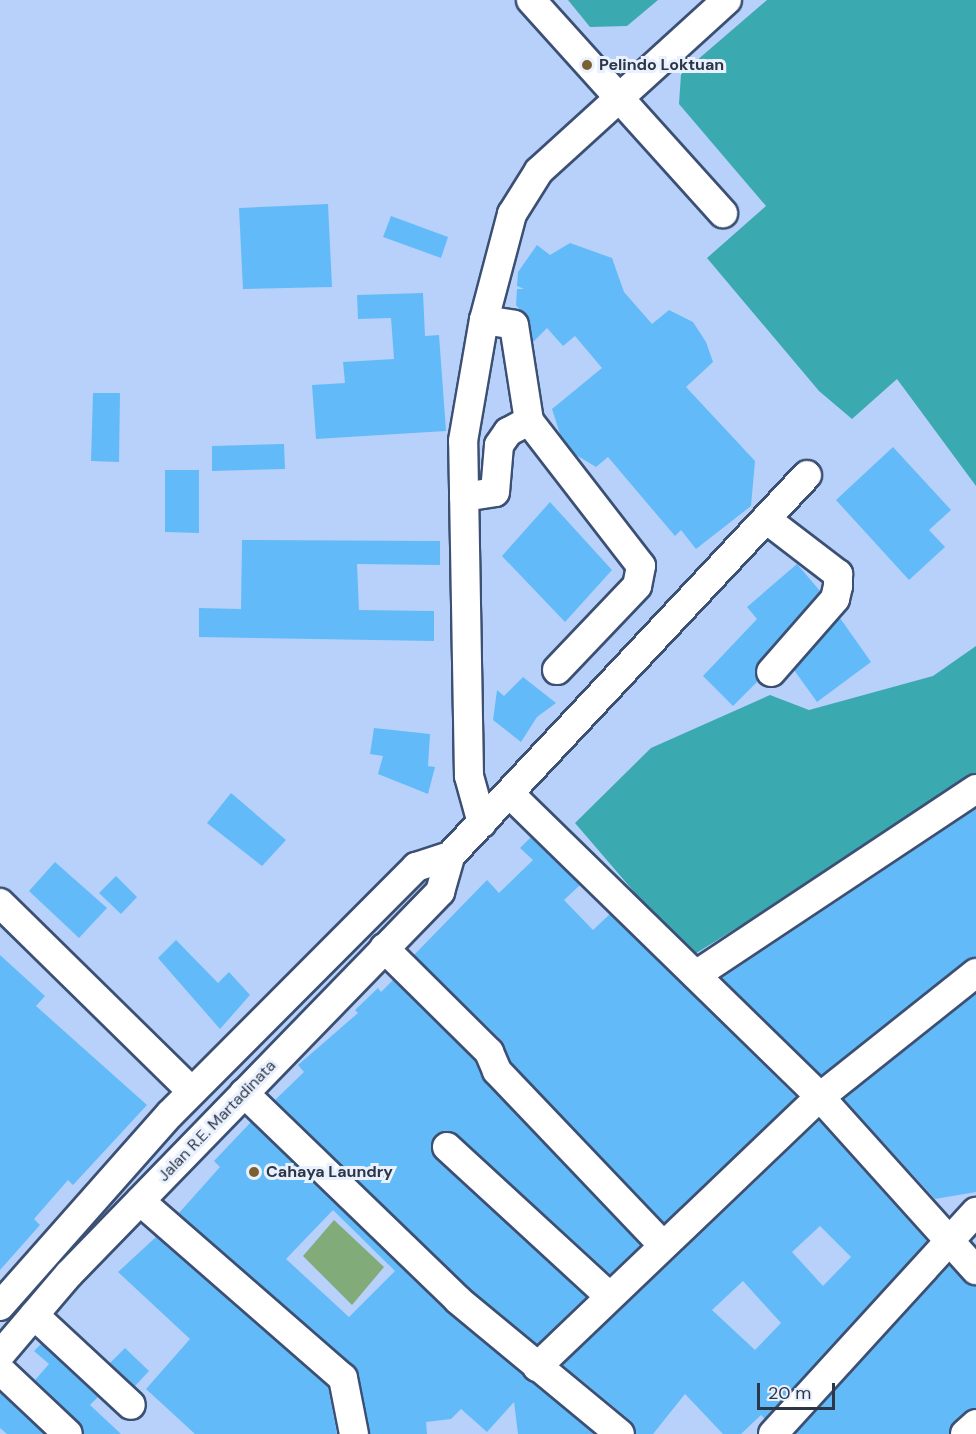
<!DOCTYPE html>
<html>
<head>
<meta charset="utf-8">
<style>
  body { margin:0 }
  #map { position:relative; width:976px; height:1434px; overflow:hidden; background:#b8d1fa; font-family:"DM Sans",sans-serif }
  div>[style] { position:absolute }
  .green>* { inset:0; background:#82ab7a }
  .water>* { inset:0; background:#3ba9b0 }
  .building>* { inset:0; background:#62bbf8 }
  .roads { filter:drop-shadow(2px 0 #3c5074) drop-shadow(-2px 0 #3c5074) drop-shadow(0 2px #3c5074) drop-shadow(0 -2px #3c5074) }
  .minor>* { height:28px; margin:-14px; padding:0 14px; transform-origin:14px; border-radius:14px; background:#fff }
  .dots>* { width:16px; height:16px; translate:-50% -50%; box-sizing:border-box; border:3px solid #e9f1fe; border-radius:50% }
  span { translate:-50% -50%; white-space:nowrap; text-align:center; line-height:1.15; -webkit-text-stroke:6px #e9f1fe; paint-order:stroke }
  .poi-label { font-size:16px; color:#2c3647; font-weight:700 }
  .left { translate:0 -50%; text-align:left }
  .street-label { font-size:16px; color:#2c3647 }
  .scale { position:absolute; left:757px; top:1383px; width:78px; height:27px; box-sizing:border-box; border:3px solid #2c3647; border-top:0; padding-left:8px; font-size:18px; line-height:21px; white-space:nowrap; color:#2c3647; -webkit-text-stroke:4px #e9f1fe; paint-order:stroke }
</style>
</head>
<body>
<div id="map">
  <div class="green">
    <i style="clip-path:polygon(334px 1220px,384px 1267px,352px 1305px,303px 1256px)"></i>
  </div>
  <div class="water">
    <i style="clip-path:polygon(568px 0,658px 0,627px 26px,590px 27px)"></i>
    <i style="clip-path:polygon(767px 0,976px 0,976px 486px,897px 379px,852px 419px,819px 391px,707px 258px,766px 206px,679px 104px,681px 74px)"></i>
    <i style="clip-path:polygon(976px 646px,976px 779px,690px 957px,575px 823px,651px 748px,770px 695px,809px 710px,933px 676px)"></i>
  </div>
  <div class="building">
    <i style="clip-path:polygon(328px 204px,332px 287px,243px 289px,239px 208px)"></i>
    <i style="clip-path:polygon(391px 216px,448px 237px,441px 258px,383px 237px)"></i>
    <i style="clip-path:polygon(570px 243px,612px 258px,624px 292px,652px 324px,669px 310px,693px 322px,706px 342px,713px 362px,686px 387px,755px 461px,751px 506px,696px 549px,681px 530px,675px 536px,608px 457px,596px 467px,576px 455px,560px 434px,552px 409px,602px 368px,575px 336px,563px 346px,547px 328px,533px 342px,530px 322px,516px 305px,517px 289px,524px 289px,517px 286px,518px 272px,537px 245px,550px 255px)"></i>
    <i style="clip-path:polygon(423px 293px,425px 336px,439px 335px,446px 431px,316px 439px,312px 385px,345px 383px,343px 362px,394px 359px,391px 318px,358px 319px,357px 295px)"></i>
    <i style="clip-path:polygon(93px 393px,120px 393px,119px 462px,91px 461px)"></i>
    <i style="clip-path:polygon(284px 444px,285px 469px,212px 471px,212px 446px)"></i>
    <i style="clip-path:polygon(893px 447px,951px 510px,929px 530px,945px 547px,909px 580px,836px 500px)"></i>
    <i style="clip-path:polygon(165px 470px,199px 470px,199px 533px,165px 532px)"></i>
    <i style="clip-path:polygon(550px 502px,612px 570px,565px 622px,502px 556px)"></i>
    <i style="clip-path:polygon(242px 540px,440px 541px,440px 565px,357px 564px,359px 610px,434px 611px,434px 641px,199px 637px,199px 608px,241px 609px)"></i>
    <i style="clip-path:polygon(797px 564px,820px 591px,759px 661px,758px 681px,733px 706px,703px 676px,757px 619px,747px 607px)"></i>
    <i style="clip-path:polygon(840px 618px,871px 662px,817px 702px,794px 670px)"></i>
    <i style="clip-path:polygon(523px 677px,556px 703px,537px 717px,521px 742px,493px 720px,497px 690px,504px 696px)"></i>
    <i style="clip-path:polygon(374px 728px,430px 734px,428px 766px,435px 767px,428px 794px,378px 774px,383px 756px,370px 754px)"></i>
    <i style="clip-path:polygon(231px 793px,286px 840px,262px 866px,207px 823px)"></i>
    <i style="clip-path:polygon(976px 809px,976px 957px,821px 1075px,722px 978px)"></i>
    <i style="clip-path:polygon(531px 837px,580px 885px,564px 900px,593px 930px,610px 914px,796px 1097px,664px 1223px,511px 1062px,501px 1040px,414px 955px,487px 880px,499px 893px,533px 860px,520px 848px)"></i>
    <i style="clip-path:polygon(55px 862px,107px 908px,79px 938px,29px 891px)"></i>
    <i style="clip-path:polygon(116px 876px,137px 897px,121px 914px,99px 893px)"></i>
    <i style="clip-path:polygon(176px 940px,218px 983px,229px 972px,250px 995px,220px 1029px,158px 958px)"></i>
    <i style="clip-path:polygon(0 955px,45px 996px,36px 1006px,147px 1105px,73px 1185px,68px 1180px,34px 1219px,40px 1225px,0 1270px)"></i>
    <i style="clip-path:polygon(393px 980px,475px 1061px,485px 1082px,641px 1245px,610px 1274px,458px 1135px,450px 1131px,435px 1135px,431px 1144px,436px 1159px,586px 1297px,537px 1344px,469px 1288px,275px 1100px,304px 1072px,298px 1065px,358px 1013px,355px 1010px,378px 988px,381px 992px)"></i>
    <i style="clip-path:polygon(976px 994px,976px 1192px,935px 1199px,844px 1099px)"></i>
    <i style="clip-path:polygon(evenodd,819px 1121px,927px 1241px,765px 1419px,761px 1415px,741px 1434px,723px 1434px,685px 1394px,653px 1434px,636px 1434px,631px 1421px,563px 1365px,819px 1121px,820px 1226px,851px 1257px,823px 1286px,792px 1252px,820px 1226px,819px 1121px,743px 1281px,781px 1323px,755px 1350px,712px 1310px,743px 1281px)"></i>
    <i style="clip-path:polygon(evenodd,251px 1122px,447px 1312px,594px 1434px,518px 1434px,514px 1402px,487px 1432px,461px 1409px,451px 1419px,426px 1422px,427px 1434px,370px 1434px,354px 1366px,179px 1213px,220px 1167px,214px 1161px,251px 1122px,333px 1210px,395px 1271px,349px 1317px,286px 1259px,333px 1210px)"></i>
    <i style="clip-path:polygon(156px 1237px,328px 1387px,337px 1434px,195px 1434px,146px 1389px,190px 1339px,118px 1272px)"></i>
    <i style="clip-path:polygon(950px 1265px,976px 1286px,976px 1408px,954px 1422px,949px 1434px,795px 1434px)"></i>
    <i style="clip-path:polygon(41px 1344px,98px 1397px,90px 1405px,121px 1434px,84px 1434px,79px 1422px,35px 1380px,49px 1364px,34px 1351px)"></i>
    <i style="clip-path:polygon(125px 1348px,149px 1371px,135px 1386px,110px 1363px)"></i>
    <i style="clip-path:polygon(0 1393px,44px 1434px,7px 1434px,0 1428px)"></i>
  </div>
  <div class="roads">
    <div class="minor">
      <i style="left:531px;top:0;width:287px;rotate:48deg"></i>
      <i style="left:484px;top:320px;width:30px;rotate:9deg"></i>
      <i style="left:514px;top:325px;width:97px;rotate:81.1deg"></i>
      <i style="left:464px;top:497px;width:31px;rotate:-9deg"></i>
      <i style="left:495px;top:492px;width:47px;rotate:-85.1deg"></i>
      <i style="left:499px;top:445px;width:16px;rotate:-55deg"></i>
      <i style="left:508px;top:432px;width:24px;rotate:-28deg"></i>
      <i style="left:529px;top:421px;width:183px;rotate:52.3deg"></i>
      <i style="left:641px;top:566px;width:20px;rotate:101deg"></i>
      <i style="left:637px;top:586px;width:116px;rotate:133.6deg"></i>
      <i style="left:766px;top:519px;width:91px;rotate:37.4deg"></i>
      <i style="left:838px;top:574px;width:12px;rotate:90deg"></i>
      <i style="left:838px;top:586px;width:13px;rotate:103deg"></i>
      <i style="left:835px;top:599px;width:97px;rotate:131.2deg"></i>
      <i style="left:510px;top:794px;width:433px;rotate:44.3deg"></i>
      <i style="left:820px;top:1097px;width:233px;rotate:48deg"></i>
      <i style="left:482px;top:823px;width:49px;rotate:-105.5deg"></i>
      <i style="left:469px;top:776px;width:335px;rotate:-91deg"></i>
      <i style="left:463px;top:441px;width:123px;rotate:-80.2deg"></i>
      <i style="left:484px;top:320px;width:110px;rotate:-75.2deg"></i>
      <i style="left:512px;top:214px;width:51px;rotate:-57.9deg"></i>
      <i style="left:539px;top:171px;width:254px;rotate:-42.3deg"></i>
      <i style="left:0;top:903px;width:269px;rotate:44.5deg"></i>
      <i style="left:384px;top:948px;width:148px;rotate:44.7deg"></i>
      <i style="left:489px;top:1052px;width:21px;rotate:67deg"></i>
      <i style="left:497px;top:1071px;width:239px;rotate:46.4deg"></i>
      <i style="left:696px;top:975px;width:336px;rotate:-33.6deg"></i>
      <i style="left:244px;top:1093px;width:298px;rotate:44deg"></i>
      <i style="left:458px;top:1300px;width:210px;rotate:39.6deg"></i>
      <i style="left:447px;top:1147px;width:219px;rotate:42.6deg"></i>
      <i style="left:140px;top:1201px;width:269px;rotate:41.1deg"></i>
      <i style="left:343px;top:1378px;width:57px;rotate:78.9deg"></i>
      <i style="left:0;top:1306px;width:256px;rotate:-48.5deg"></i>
      <i style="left:170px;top:1114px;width:349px;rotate:-45.1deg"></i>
      <i style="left:416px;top:867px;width:36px;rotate:-18deg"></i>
      <i style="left:34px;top:1315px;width:132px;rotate:42.9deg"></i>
      <i style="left:0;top:1355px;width:106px;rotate:-49.6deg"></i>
      <i style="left:69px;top:1274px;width:533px;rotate:-45.84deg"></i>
      <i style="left:440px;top:892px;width:37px;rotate:-74deg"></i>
      <i style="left:450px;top:856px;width:522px;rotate:-46.86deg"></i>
      <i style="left:537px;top:1367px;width:391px;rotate:-43.7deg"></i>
      <i style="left:820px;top:1097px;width:199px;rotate:-38.5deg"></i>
      <i style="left:0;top:1370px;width:93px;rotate:43.3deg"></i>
      <i style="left:773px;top:1434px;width:301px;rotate:-47.6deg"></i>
      <i style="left:965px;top:1434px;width:15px;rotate:-42deg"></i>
    </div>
  </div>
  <div class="dots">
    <i style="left:587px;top:65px;background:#7b6132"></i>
    <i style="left:254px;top:1172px;background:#7b6132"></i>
  </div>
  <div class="poi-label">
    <span class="left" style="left:599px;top:65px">Pelindo Loktuan</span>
    <span class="left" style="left:266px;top:1172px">Cahaya Laundry</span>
  </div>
  <div class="street-label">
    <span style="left:217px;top:1121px;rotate:-46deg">Jalan R.E. Martadinata</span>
  </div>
  <div class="scale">20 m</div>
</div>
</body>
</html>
